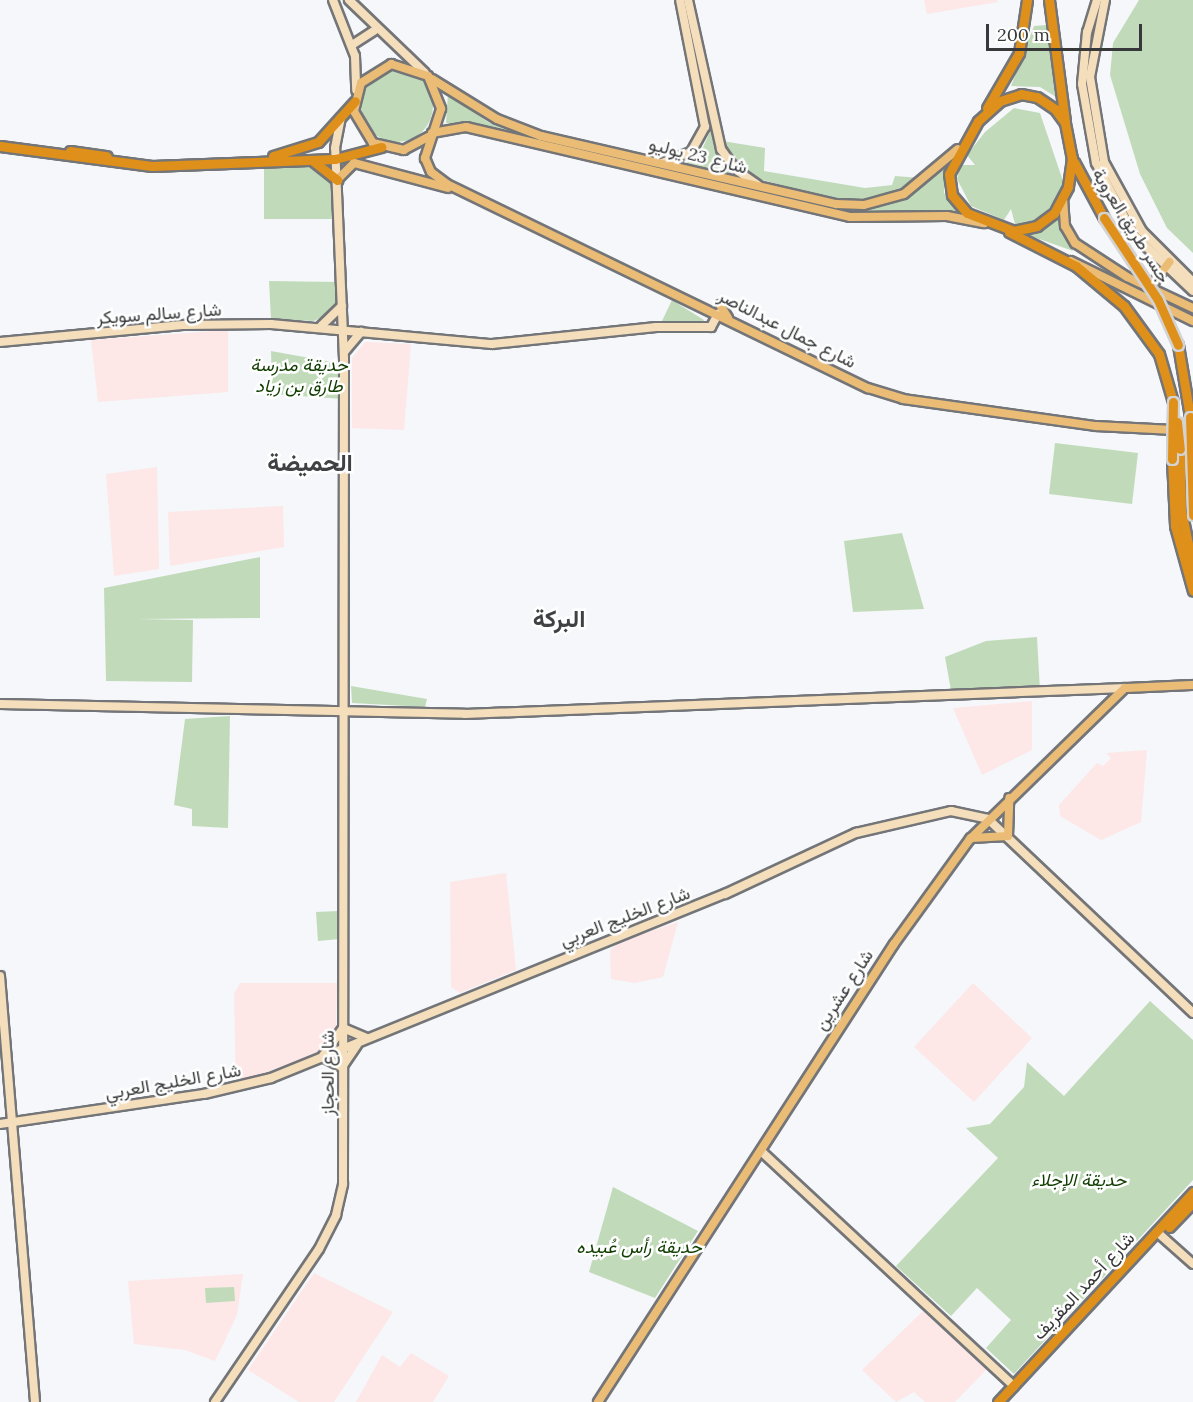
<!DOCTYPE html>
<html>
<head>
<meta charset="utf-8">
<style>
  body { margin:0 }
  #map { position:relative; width:1193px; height:1402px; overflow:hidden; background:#f5f7fa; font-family:Lora,Vazirmatn,serif }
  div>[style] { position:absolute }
  .education>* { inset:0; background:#fde7e7 }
  .green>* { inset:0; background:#c1dbba }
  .round { border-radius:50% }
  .roads { filter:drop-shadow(2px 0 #737578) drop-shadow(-2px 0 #737578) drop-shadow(0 2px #737578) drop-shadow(0 -2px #737578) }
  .secondary>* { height:8px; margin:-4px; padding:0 4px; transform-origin:4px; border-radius:4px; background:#f5debb }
  .primary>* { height:8px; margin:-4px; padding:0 4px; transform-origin:4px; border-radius:4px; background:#ebbc76 }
  .highway>* { height:9px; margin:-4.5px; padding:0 4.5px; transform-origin:4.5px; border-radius:4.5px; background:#de901b }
  .bridges { filter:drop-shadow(2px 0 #d3d3d3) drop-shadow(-2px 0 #d3d3d3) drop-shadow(0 2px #d3d3d3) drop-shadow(0 -2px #d3d3d3) }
  .highway-bridge>* { height:9px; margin:-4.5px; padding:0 4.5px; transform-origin:4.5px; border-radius:4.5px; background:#de901b }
  span { translate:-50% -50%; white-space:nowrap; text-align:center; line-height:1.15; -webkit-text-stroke:5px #fff; paint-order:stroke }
  .street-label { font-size:18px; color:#373839 }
  .park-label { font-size:18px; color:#103e00; font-style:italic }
  .district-label { font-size:24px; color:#3f4143; font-weight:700 }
  .scale { position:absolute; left:986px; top:24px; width:156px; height:27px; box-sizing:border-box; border:3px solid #373839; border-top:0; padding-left:8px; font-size:18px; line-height:21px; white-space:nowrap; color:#373839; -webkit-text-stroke:4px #fff; paint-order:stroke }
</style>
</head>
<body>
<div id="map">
  <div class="education">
    <i style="clip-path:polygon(924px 0,997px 0,998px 2px,927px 14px)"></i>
    <i style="clip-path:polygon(228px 330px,228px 392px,98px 402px,91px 340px)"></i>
    <i style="clip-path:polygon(365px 342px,411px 344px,404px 430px,352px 428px,352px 358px)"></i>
    <i style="clip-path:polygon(157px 467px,159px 569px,114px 576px,106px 474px)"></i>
    <i style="clip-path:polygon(283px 506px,284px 547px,170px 566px,168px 512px)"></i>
    <i style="clip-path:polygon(1032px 701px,1032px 750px,982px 775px,953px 708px)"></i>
    <i style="clip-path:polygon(1147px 750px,1141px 822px,1101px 840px,1060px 816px,1059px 805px,1097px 763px,1103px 766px,1111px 758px,1106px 753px)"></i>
    <i style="clip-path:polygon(506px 873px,516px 970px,460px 993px,451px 987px,450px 882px)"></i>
    <i style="clip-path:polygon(678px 922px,663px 977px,635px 983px,611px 979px,610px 951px,616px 943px)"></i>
    <i style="clip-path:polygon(240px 983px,337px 983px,336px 1035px,321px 1053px,236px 1083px,234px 994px)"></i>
    <i style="clip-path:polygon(973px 983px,1032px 1038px,974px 1102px,914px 1047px)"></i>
    <i style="clip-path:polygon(314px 1273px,393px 1312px,334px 1402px,299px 1402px,248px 1370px)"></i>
    <i style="clip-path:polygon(243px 1274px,237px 1315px,215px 1361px,185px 1350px,134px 1344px,128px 1281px)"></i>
    <i style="clip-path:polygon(923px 1311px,987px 1369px,955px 1402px,925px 1402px,914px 1392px,896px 1402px,862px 1370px)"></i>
    <i style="clip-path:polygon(411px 1353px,449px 1376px,433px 1402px,356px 1402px,382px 1355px,400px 1367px)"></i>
  </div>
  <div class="green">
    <i style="clip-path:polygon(1139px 0,1193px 0,1193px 253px,1167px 228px,1140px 174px,1110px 75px,1113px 43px)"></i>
    <i style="clip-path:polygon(1046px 25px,1058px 96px,1056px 97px,1040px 87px,1011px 86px,1034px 26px)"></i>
    <i class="round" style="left:361px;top:70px;width:72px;height:72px"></i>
    <i style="clip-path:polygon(448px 94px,488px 122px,522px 137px,446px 123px)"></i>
    <i style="clip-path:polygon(1014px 108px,1040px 113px,1065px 187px,1040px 220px,1023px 225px,1015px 224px,1011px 209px,1004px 220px,971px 206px,957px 179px,961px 165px,975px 165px,967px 155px,985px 132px)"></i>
    <i style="clip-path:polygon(711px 129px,721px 161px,735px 178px,685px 164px,701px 152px)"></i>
    <i style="clip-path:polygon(722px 141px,765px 148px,764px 171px,865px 188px,892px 185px,895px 176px,921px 178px,899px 191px,860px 202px,817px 195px,752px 177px,735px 163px)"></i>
    <i style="clip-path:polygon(310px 160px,332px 173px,340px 219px,264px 219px,264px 162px)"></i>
    <i style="clip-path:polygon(944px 170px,944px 193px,958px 214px,853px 214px,901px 200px)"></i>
    <i style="clip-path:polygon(1058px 214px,1061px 230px,1073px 251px,1025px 234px)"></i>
    <i style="clip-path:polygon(269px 281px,337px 282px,337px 309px,314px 321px,271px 319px)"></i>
    <i style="clip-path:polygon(672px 300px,704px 320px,703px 322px,662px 321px)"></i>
    <i style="clip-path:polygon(271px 351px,343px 364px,343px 399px,272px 394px)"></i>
    <i style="clip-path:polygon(1055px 443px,1138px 453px,1132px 504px,1049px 494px)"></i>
    <i style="clip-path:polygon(902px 533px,924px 609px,853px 612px,844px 541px)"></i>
    <i style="clip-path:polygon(260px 557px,260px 618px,137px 619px,193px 620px,192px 682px,106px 681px,104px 588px)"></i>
    <i style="clip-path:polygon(1037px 637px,1040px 691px,952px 696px,945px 657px,986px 641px)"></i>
    <i style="clip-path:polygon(351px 686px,427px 699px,425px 707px,352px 703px)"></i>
    <i style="clip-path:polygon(230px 716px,228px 828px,192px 826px,192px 809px,174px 805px,185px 719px)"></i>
    <i style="clip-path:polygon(338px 911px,340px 939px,318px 941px,316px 912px)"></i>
    <i style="clip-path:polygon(1150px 1001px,1193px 1040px,1193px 1180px,1014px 1374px,986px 1348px,1011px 1320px,977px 1288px,951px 1316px,896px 1266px,998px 1158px,966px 1128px,990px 1124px,1024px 1087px,1027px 1062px,1064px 1096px)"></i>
    <i style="clip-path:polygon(613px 1187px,698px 1231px,655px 1298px,589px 1272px)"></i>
    <i style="clip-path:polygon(234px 1287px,235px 1301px,206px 1303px,205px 1288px)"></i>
  </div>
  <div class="roads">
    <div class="secondary">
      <i style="left:333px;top:0;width:60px;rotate:68.6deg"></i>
      <i style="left:355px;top:56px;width:34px;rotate:88deg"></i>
      <i style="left:349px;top:0;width:105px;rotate:43.8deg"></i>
      <i style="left:688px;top:0;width:153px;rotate:77.5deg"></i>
      <i style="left:721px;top:149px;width:24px;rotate:55deg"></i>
      <i style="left:735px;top:169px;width:28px;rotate:35deg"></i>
      <i style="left:1097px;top:0;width:34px;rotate:107deg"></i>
      <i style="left:1087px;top:32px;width:52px;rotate:95.5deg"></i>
      <i style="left:1082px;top:84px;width:80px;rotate:80deg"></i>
      <i style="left:1096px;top:163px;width:81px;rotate:62.2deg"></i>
      <i style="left:1134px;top:235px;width:81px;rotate:43.5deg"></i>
      <i style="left:1105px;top:0;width:78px;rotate:101deg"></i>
      <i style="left:1090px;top:77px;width:86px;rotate:80.6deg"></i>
      <i style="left:1104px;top:162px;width:79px;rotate:61.2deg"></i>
      <i style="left:1142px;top:231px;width:72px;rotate:45deg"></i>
      <i style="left:352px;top:45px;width:27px;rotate:-33deg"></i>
      <i style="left:662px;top:163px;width:31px;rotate:-21deg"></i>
      <i style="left:691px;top:152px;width:29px;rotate:-61deg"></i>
      <i style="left:705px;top:127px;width:129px;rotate:-101.1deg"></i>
      <i style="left:321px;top:326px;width:29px;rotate:-44deg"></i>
      <i style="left:0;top:342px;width:186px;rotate:-5.3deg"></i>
      <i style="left:185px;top:325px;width:86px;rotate:-0.7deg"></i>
      <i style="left:271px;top:324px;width:222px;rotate:5.2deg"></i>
      <i style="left:492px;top:344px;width:165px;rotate:-5.9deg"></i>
      <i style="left:656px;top:327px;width:55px"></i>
      <i style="left:711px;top:327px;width:15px;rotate:-62deg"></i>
      <i style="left:345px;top:351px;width:25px;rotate:-50deg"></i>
      <i style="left:0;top:704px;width:465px;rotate:1.2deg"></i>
      <i style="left:465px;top:714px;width:661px;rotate:-2.26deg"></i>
      <i style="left:0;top:976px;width:427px;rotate:85.3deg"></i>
      <i style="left:357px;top:1045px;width:27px;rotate:124deg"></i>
      <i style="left:342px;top:1067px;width:22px;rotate:-153deg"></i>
      <i style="left:322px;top:1057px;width:36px;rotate:-54deg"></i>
      <i style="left:343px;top:1028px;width:25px;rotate:23deg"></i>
      <i style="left:0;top:1124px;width:206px;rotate:-8.4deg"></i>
      <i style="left:204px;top:1094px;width:69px;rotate:-13.4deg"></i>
      <i style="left:271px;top:1078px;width:490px;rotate:-22.1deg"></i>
      <i style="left:725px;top:894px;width:145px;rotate:-25deg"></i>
      <i style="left:856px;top:833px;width:98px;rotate:-13deg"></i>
      <i style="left:951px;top:811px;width:38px;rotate:12deg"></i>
      <i style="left:988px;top:819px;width:282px;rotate:43.4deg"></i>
      <i style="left:762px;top:1152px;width:344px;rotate:42.9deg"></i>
      <i style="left:1157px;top:1232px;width:48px;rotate:41.6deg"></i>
      <i style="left:215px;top:1402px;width:185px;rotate:-55.8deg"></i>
      <i style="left:319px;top:1249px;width:38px;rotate:-63deg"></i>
      <i style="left:336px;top:1215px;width:32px;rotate:-77deg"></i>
      <i style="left:343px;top:1184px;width:825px;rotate:-89.93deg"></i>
      <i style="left:344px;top:359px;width:211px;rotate:-92.4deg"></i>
      <i style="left:335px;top:148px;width:31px;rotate:-79deg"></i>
    </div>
    <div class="primary">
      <i style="left:432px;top:79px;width:76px;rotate:31.6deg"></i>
      <i style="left:497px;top:119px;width:47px;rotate:21.1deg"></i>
      <i style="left:541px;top:136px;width:303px;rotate:13deg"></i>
      <i style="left:836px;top:204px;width:28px;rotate:2deg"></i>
      <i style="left:864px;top:205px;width:41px;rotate:-15.4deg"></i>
      <i style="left:904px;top:194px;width:70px;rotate:-39.8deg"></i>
      <i style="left:432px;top:133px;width:35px;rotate:-10deg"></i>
      <i style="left:466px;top:127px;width:394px;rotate:13.2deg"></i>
      <i style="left:850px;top:217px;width:97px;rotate:-0.6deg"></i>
      <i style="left:947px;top:216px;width:38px;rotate:11deg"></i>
      <i style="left:430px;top:136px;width:30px;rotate:152deg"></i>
      <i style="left:404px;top:150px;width:32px;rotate:-167deg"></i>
      <i style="left:373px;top:143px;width:37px;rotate:-121deg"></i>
      <i style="left:354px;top:111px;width:29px;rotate:-76deg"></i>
      <i style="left:361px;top:83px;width:36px;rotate:-32deg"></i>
      <i style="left:391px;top:64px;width:39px;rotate:18deg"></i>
      <i style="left:428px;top:76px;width:35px;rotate:68deg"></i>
      <i style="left:441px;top:109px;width:52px;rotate:108.1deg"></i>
      <i style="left:425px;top:158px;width:15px;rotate:67deg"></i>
      <i style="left:431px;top:172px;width:20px;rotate:37deg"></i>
      <i style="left:447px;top:184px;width:468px;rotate:25.9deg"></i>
      <i style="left:868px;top:388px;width:37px;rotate:17deg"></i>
      <i style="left:903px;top:399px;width:195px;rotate:8deg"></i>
      <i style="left:1096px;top:426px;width:97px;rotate:3deg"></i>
      <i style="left:337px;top:180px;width:24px;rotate:-45deg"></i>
      <i style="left:354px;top:163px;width:97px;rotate:14.9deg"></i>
      <i style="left:1063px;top:198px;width:28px;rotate:86deg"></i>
      <i style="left:1065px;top:226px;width:20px;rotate:60deg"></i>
      <i style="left:1075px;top:243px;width:62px;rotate:33.2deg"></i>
      <i style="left:1127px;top:277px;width:73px;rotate:25.2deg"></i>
      <i style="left:1071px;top:261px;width:136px;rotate:26.2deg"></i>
      <i style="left:1149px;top:289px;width:34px;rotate:-53deg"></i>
      <i style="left:720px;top:305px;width:15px;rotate:58deg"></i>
      <i style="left:971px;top:838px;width:37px;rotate:-3deg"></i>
      <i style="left:1008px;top:836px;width:38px;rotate:-88deg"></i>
      <i style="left:598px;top:1402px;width:545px;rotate:-57.13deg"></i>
      <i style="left:894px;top:944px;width:130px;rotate:-54.1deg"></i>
      <i style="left:970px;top:839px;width:216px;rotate:-44.3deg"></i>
      <i style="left:1125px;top:688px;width:68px;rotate:-2.5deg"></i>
    </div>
    <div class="highway">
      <i style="left:1049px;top:0;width:122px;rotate:82.5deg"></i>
      <i style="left:1021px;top:94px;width:16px;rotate:11deg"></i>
      <i style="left:1037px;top:97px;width:22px;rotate:34deg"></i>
      <i style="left:1055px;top:109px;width:17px;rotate:54deg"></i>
      <i style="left:1065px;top:123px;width:36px;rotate:79deg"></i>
      <i style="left:1072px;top:158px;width:29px;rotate:98deg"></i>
      <i style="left:1068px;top:187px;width:30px;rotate:118deg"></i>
      <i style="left:1054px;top:213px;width:21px;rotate:143deg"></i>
      <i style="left:1037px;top:226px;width:24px;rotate:168deg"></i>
      <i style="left:1014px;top:231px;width:50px;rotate:-159deg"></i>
      <i style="left:967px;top:213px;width:23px;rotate:-130deg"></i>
      <i style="left:952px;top:195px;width:21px;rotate:-98deg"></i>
      <i style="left:949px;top:174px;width:60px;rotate:-61.3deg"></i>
      <i style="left:978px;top:121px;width:30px;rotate:-42deg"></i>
      <i style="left:1000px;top:101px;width:22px;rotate:-18deg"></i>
      <i style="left:987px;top:108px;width:64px;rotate:-59.8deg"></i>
      <i style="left:1019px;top:53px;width:54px;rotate:-81.4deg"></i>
      <i style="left:0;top:146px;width:153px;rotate:7.5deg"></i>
      <i style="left:152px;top:166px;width:183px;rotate:-2.2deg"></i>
      <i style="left:335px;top:159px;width:48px;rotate:-14.6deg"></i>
      <i style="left:70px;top:151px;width:37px;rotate:8deg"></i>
      <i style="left:273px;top:156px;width:47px;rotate:-17.3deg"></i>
      <i style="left:318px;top:142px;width:55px;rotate:-47.9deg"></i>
      <i style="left:313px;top:161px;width:31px;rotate:38deg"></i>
      <i style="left:1074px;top:162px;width:64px;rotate:61.8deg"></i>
      <i style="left:1009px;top:232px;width:75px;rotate:26.9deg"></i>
      <i style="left:1076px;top:266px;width:62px;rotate:39.8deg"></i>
      <i style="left:1124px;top:306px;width:59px;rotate:53.9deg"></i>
      <i style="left:1159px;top:354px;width:50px;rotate:73.7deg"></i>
      <i style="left:1178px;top:345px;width:73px;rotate:80.5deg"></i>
      <i style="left:1180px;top:449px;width:61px;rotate:89.1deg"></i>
      <i style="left:1181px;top:510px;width:59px;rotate:78.3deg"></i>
      <i style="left:1172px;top:459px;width:67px;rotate:87.4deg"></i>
      <i style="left:1175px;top:526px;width:67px;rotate:74.5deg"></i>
      <i style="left:1169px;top:1227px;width:35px;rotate:-46deg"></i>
      <i style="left:998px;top:1402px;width:287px;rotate:-47.1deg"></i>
    </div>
  </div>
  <div class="bridges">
    <div class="highway-bridge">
      <i style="left:1104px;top:218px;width:98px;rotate:56.6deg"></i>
      <i style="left:1158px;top:300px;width:49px;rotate:66deg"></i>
      <i style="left:1190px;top:417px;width:98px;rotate:88.2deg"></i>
      <i style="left:1177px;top:422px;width:27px;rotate:84deg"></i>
      <i style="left:1172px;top:459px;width:57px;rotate:-89deg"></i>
    </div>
  </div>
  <div class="street-label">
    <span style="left:698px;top:156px;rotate:14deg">شارع 23 يوليو</span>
    <span style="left:1131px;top:226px;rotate:58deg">جسر طريق العروبة</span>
    <span style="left:159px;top:314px;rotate:-4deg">شارع سالم سويكر</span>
    <span style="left:787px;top:329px;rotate:27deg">شارع جمال عبدالناصر</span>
    <span style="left:625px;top:917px;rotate:-21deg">شارع الخليج العربي</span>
    <span style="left:844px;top:990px;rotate:-57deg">شارع عشرين</span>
    <span style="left:328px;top:1073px;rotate:-90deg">شارع الحجاز</span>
    <span style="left:173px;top:1082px;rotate:-10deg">شارع الخليج العربي</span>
    <span style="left:1084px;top:1286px;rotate:-47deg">شارع أحمد المقريف</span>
  </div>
  <div class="park-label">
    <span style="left:299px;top:376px">حديقة مدرسة<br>طارق بن زياد</span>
    <span style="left:1079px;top:1180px">حديقة الإجلاء</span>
    <span style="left:639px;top:1247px">حديقة رأس عُبيده</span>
  </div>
  <div class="district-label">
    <span style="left:310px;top:463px">الحميضة</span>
    <span style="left:559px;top:619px">البركة</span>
  </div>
  <div class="scale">200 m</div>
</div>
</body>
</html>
